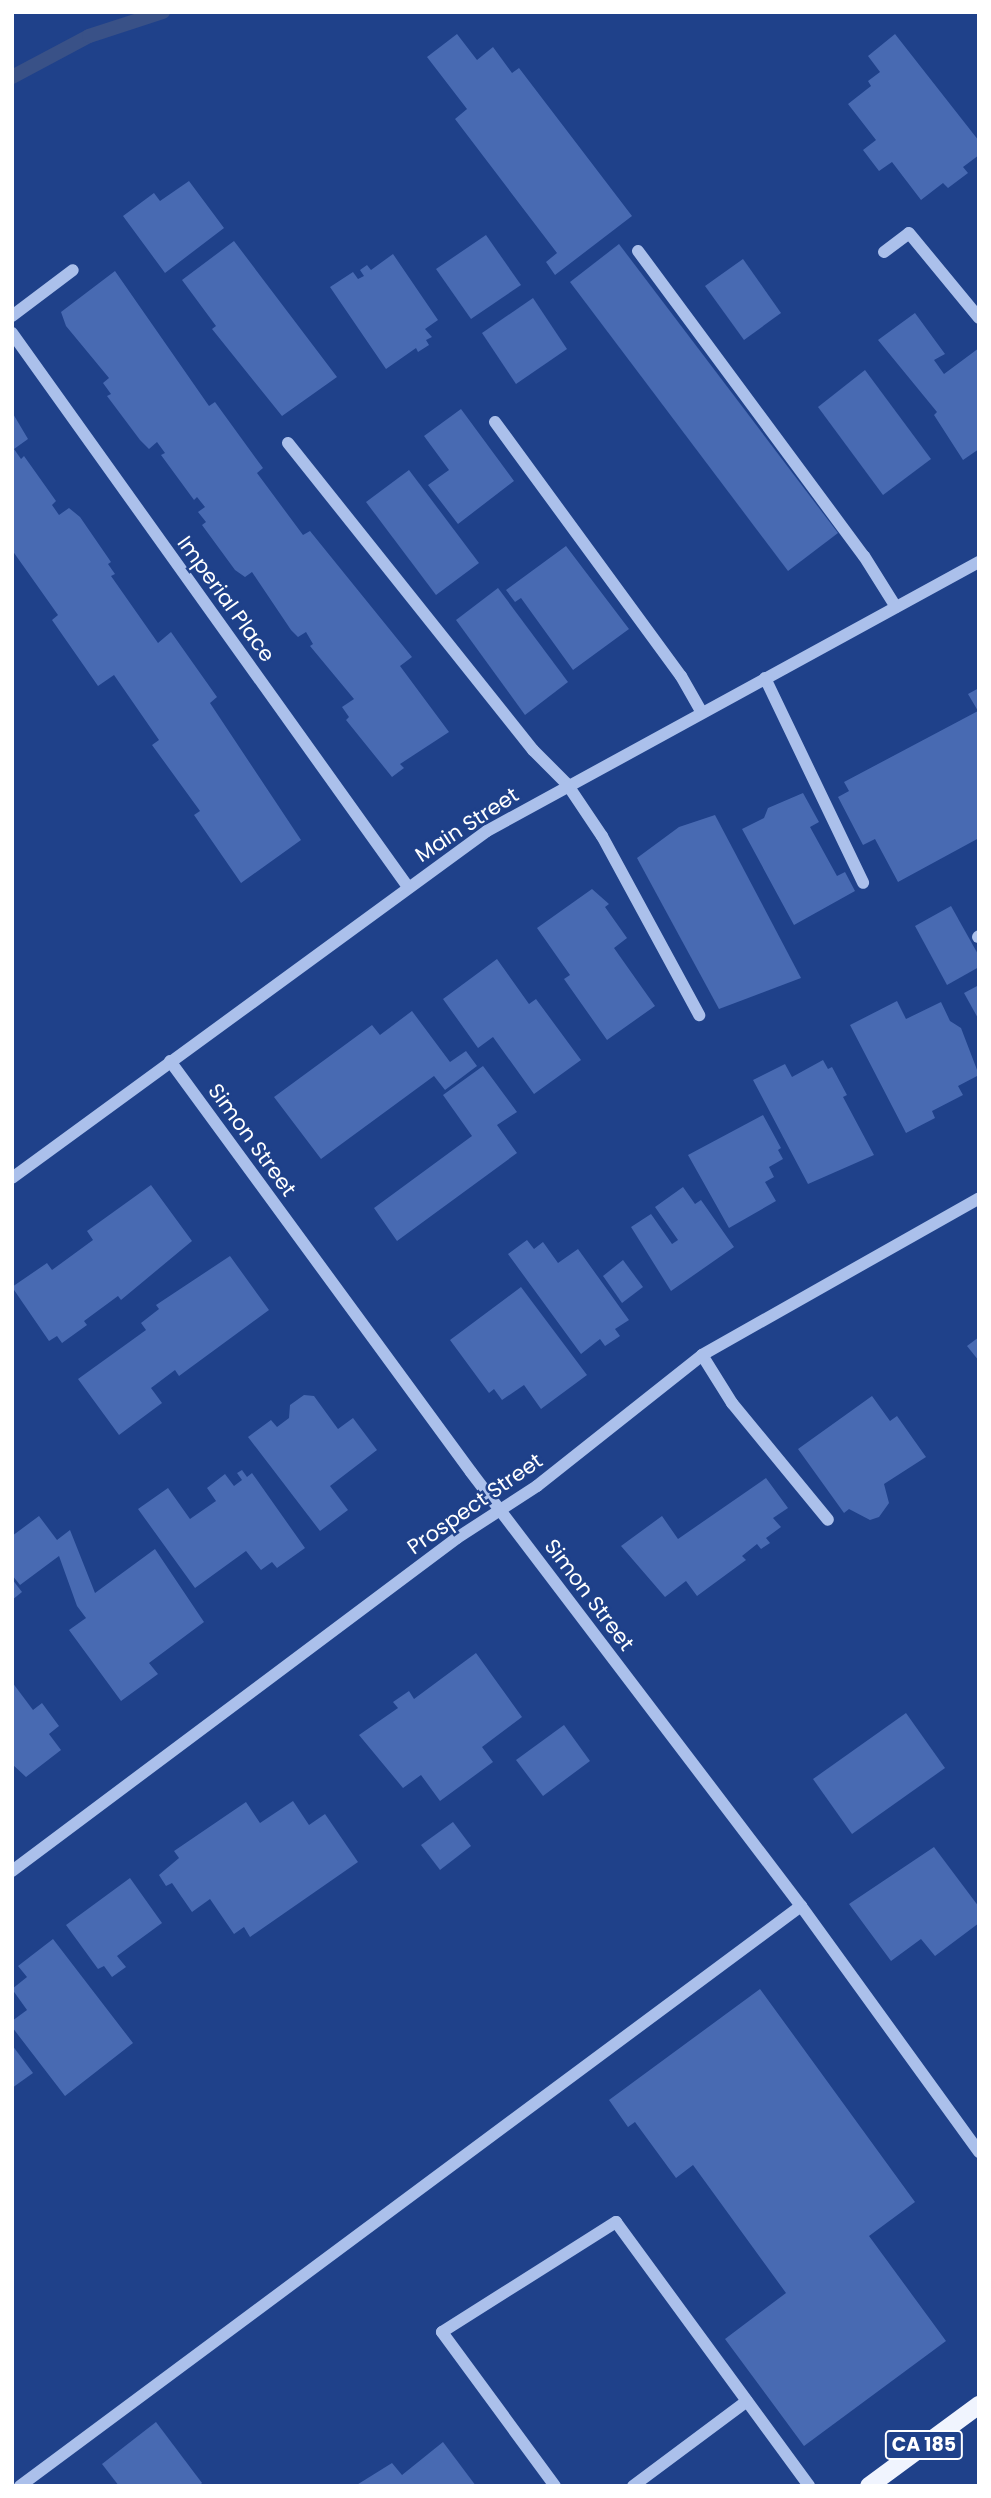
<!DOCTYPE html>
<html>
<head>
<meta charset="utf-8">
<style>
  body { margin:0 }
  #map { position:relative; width:991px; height:2498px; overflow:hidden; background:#1f418a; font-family:Poppins,sans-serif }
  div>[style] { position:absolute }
  .stream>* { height:14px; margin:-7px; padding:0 7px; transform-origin:7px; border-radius:7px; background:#395187 }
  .building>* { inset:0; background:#486ab2 }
  .minor>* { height:12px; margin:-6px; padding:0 6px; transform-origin:6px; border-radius:6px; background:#abc0eb }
  .major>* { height:18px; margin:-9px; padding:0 9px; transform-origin:9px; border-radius:9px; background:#f0f4fe }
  span { translate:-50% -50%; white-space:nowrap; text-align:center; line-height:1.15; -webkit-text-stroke:5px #1f418a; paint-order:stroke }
  .shield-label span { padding:2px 5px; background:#1f418a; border:2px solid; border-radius:5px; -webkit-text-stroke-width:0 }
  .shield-label { font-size:19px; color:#fff; font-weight:700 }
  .street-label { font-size:21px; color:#fff }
  .frame { position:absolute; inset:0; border:14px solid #fff; pointer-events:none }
</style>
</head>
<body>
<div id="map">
  <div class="stream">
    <i style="left:12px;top:77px;width:87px;rotate:-28deg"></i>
    <i style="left:89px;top:36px;width:78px;rotate:-18deg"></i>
  </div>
  <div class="building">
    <i style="clip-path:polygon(457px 34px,477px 60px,493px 47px,512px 73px,519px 68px,632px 216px,555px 275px,546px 262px,557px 253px,455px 119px,467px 109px,427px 57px)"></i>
    <i style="clip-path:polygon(895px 34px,979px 141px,979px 155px,963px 167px,968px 173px,948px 188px,943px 183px,921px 200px,892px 162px,879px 171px,863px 150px,876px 140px,848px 104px,871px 86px,868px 81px,880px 72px,868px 56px)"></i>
    <i style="clip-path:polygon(189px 181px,224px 228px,165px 273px,123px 216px,154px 193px,160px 201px)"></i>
    <i style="clip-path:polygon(486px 235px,521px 285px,471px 319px,436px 269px)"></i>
    <i style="clip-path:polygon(234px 241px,337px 377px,282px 416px,212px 329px,216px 326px,182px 280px)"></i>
    <i style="clip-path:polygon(619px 244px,838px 533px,788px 571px,570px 282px)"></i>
    <i style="clip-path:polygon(393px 254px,438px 320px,425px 329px,432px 337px,426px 340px,429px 345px,418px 352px,416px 348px,386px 369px,330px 287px,353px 272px,358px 279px,364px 276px,360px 270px,367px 265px,371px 270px)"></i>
    <i style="clip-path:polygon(743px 259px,781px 313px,744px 340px,705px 286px)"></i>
    <i style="clip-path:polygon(115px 271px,209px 406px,215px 402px,263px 468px,257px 473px,303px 535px,310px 531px,412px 657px,400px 666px,449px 732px,400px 764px,404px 768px,392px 777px,346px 720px,349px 717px,342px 707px,354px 699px,310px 646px,313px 644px,306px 632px,298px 637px,291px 630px,252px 572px,245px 577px,235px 570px,202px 525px,206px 522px,198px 512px,205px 507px,197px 497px,194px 500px,161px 455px,165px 453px,157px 442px,149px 449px,140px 440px,107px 396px,111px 394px,103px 383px,109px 378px,66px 326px,61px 312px)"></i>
    <i style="clip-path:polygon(533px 298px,567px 349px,516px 384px,482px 333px)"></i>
    <i style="clip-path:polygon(915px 313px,945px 354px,934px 360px,944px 374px,979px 348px,979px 449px,963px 460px,934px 415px,937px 412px,878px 340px)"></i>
    <i style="clip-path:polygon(865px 370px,931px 459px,883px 495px,818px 407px)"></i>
    <i style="clip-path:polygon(461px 409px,514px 481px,458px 524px,428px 485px,449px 470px,424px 436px)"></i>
    <i style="clip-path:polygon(12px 412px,28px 439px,14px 449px,21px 459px,24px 456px,56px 501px,52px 505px,59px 515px,69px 508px,80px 517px,111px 562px,108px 564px,115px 574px,111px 576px,158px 643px,171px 632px,217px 697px,210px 703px,301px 840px,241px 883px,194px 815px,200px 811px,152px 745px,159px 740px,114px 675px,98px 686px,52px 620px,58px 615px,12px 550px)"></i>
    <i style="clip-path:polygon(409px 470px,479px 563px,436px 595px,366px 502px)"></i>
    <i style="clip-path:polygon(566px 546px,629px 629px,573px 670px,521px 598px,515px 602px,506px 590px)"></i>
    <i style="clip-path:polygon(498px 588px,568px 682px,525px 715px,456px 620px)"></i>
    <i style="clip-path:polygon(979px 688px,979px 838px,898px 882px,875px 839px,863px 845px,838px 797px,849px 791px,844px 782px,978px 711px,968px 694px)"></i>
    <i style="clip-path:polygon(803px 793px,819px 822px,810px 827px,837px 876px,845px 872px,855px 891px,794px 925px,742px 829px,764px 818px,768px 808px)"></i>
    <i style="clip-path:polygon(715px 815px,801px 978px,719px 1009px,637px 858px,679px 827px)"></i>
    <i style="clip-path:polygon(592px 889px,609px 904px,605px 907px,627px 938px,614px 948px,655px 1006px,607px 1040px,564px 979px,570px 975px,537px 928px)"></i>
    <i style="clip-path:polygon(951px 906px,979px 956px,979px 967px,947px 985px,915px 926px)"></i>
    <i style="clip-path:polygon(497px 959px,529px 1004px,536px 999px,581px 1060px,534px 1094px,493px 1037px,478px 1048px,443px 999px)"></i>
    <i style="clip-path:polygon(979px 985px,979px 1020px,964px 993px)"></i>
    <i style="clip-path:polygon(897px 1001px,906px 1019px,941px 1002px,950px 1021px,961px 1028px,979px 1075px,958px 1086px,963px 1095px,932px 1111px,935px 1118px,906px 1133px,850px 1025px)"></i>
    <i style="clip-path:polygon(412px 1011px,450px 1062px,466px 1051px,477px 1066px,445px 1090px,434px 1076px,321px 1159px,274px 1097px,372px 1025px,380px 1035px)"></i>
    <i style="clip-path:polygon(823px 1060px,828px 1069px,832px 1067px,847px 1095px,843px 1097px,874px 1155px,808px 1184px,753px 1080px,785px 1064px,792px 1077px)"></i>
    <i style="clip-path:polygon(483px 1066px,517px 1112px,497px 1125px,517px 1153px,397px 1241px,374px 1208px,472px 1136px,443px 1095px)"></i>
    <i style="clip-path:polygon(763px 1115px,781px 1148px,778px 1150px,783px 1159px,769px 1167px,774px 1177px,765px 1182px,776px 1201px,729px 1228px,688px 1155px)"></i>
    <i style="clip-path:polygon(151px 1185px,192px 1241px,121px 1300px,118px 1296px,84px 1321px,87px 1325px,62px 1343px,57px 1336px,49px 1341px,12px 1287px,47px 1263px,52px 1270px,93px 1240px,87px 1231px)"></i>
    <i style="clip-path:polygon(683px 1187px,695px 1204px,701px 1200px,734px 1247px,671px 1291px,631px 1227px,651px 1214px,672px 1244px,678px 1240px,655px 1207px)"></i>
    <i style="clip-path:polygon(527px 1240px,534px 1249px,543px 1242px,558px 1263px,578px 1249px,629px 1320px,615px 1329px,620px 1336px,605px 1346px,600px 1339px,581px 1354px,508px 1254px)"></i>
    <i style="clip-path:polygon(230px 1256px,269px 1310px,179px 1376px,175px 1370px,151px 1388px,162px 1403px,119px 1435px,78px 1379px,146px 1330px,141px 1323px,159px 1309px,156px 1305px)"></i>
    <i style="clip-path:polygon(623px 1260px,643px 1287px,622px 1303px,603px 1276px)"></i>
    <i style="clip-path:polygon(521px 1287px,587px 1375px,541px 1409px,524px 1385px,502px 1400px,494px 1389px,489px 1393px,450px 1340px)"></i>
    <i style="clip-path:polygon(979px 1337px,979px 1361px,967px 1346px)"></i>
    <i style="clip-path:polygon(304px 1395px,314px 1396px,338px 1429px,353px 1418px,377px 1450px,330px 1486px,348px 1510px,320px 1531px,248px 1437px,271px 1420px,277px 1427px,289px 1418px,290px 1405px)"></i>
    <i style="clip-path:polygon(872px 1396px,890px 1421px,897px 1416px,926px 1457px,884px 1484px,889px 1503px,879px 1517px,870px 1520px,849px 1509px,844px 1513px,798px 1449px)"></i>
    <i style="clip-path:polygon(242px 1470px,247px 1477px,252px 1473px,305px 1548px,277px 1568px,272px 1562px,261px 1570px,246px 1551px,195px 1588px,138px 1509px,168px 1488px,190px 1519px,216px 1501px,207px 1488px,225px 1474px,234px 1486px,242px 1480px,237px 1473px)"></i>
    <i style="clip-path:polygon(766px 1478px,788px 1508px,773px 1518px,781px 1527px,766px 1538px,770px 1543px,761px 1549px,757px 1544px,742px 1556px,746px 1560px,697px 1596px,686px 1581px,665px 1597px,621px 1546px,662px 1516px,678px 1539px)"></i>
    <i style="clip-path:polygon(39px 1516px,57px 1540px,70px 1530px,95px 1593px,155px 1549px,204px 1622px,149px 1663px,158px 1674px,121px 1701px,69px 1630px,86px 1618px,77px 1606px,59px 1556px,20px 1585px,12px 1575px,12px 1536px)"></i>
    <i style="clip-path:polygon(12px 1579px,22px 1592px,12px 1600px)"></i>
    <i style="clip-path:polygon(476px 1653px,522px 1717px,482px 1747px,493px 1762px,440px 1801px,421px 1775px,403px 1788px,359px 1735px,398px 1708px,393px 1702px,409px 1691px,414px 1699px)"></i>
    <i style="clip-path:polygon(12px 1682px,33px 1710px,42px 1703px,59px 1726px,49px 1734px,61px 1750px,26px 1777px,12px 1764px)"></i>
    <i style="clip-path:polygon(906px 1713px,945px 1768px,852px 1834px,813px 1779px)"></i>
    <i style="clip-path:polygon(564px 1725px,590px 1761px,543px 1796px,516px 1760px)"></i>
    <i style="clip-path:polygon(293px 1801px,309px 1825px,325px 1814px,358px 1862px,250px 1937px,244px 1927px,234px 1934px,210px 1899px,192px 1912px,172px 1883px,166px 1886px,159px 1875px,179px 1858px,174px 1851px,246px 1802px,260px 1823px)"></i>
    <i style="clip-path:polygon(453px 1822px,471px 1846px,440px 1870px,421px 1845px)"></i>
    <i style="clip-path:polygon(934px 1847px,979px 1907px,979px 1923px,935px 1956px,921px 1939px,891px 1961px,849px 1904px)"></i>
    <i style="clip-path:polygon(130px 1878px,162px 1923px,117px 1956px,126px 1967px,112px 1977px,104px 1966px,98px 1969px,66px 1925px)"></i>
    <i style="clip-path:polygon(53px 1939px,133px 2043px,65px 2096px,12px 2027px,12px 2021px,27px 2010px,12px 1989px,27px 1977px,18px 1966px)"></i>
    <i style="clip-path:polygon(760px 1989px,915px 2202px,869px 2236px,946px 2341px,804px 2446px,725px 2339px,786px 2293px,693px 2165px,676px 2178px,635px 2122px,628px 2127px,609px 2100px)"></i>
    <i style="clip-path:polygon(12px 2045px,33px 2073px,12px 2088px)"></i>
    <i style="clip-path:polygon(156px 2422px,202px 2483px,199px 2486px,119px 2486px,102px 2464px)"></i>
    <i style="clip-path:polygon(443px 2442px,476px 2486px,355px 2486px,392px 2463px,402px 2475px)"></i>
  </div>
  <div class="minor">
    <i style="left:638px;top:251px;width:380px;rotate:53.5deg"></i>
    <i style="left:864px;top:556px;width:60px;rotate:57.9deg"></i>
    <i style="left:884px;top:252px;width:31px;rotate:-37deg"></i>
    <i style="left:909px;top:233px;width:110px;rotate:50.5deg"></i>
    <i style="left:12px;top:316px;width:76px;rotate:-37deg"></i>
    <i style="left:12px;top:333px;width:681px;rotate:54.44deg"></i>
    <i style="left:495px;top:422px;width:315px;rotate:53.8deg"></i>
    <i style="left:681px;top:676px;width:40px;rotate:60.3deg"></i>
    <i style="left:288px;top:443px;width:393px;rotate:51.4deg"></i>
    <i style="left:533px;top:750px;width:48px;rotate:45deg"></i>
    <i style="left:567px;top:784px;width:63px;rotate:56.1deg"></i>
    <i style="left:602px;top:836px;width:204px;rotate:61.5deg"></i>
    <i style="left:765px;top:678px;width:227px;rotate:64.4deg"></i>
    <i style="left:978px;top:937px;width:1px;rotate:-45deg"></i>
    <i style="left:170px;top:1061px;width:509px;rotate:53.78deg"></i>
    <i style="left:471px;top:1472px;width:545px;rotate:52.75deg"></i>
    <i style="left:801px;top:1906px;width:304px;rotate:54.1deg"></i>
    <i style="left:12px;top:1178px;width:588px;rotate:-36.15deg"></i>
    <i style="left:487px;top:831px;width:561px;rotate:-28.67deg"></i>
    <i style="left:702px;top:1355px;width:57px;rotate:58deg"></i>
    <i style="left:732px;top:1403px;width:151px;rotate:50.6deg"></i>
    <i style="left:12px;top:1871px;width:556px;rotate:-36.81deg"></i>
    <i style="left:457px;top:1538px;width:95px;rotate:-33deg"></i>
    <i style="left:537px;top:1486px;width:211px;rotate:-38.4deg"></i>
    <i style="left:702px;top:1355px;width:318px;rotate:-29.5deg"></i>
    <i style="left:20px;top:2486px;width:973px;rotate:-36.6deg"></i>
    <i style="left:555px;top:2486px;width:191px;rotate:-126.3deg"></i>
    <i style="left:442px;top:2332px;width:206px;rotate:-32.3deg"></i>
    <i style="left:616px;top:2222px;width:327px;rotate:53.8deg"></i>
    <i style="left:633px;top:2486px;width:142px;rotate:-36.7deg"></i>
  </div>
  <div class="major">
    <i style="left:869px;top:2486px;width:137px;rotate:-36.4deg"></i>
  </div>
  <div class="shield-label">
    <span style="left:924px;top:2445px">CA 185</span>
  </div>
  <div class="street-label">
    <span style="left:226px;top:599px;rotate:54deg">Imperial Place</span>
    <span style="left:467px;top:825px;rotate:-33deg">Main Street</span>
    <span style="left:252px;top:1140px;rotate:54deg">Simon Street</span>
    <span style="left:475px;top:1504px;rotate:-35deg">Prospect Street</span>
    <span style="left:589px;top:1595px;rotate:53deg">Simon Street</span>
  </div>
  <div class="frame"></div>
</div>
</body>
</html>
